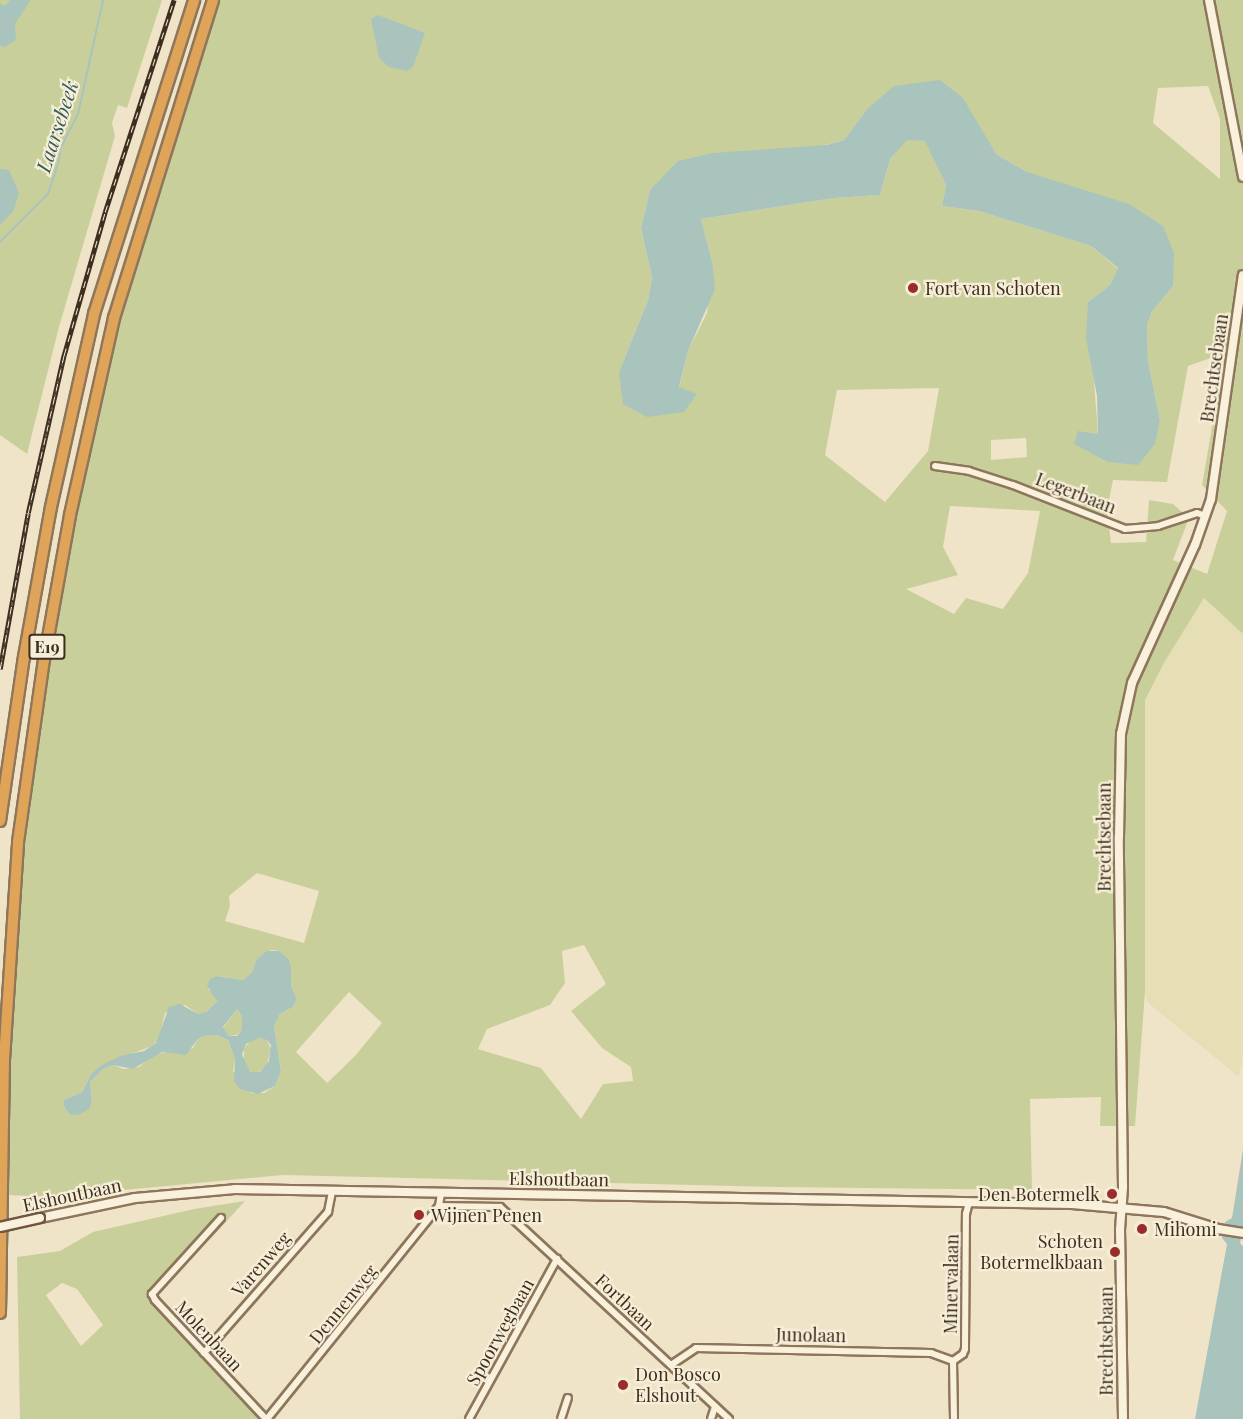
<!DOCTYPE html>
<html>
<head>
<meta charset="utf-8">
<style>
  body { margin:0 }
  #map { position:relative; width:1243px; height:1419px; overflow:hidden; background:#f0e4c8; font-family:"Playfair Display",serif }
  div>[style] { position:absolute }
  .farmland>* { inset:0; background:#e6deb5 }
  .green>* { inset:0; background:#c9cf9b }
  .water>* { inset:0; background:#a9c4bc }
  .stream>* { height:2px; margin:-1px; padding:0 1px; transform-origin:1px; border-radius:1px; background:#a9c4bc }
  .roads { filter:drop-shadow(2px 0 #8d765c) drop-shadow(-2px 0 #8d765c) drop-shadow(0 2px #8d765c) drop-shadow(0 -2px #8d765c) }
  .minor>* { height:6px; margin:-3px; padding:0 3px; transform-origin:3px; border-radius:3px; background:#faf1dc }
  .secondary>* { height:8px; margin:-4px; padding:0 4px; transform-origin:4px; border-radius:4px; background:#faf1dc }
  .motorway>* { height:10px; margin:-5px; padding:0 5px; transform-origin:5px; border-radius:5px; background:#e0a458 }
  .rail>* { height:4.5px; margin-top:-2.25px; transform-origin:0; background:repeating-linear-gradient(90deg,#f7eed8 0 7px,#3d2e20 0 14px); box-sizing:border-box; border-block:2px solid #3d2e20 }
  .bridges { filter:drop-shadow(2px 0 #6f573f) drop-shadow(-2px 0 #6f573f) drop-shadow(0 2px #6f573f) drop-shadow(0 -2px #6f573f) }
  .secondary-bridge>* { height:8px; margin:-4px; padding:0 4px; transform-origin:4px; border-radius:4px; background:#faf1dc }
  .dots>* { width:16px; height:16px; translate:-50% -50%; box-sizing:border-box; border:3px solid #f7eed8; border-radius:50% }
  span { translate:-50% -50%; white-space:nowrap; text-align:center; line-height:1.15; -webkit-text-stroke:4.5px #f7eed8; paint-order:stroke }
  .shield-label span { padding:2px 4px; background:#f7eed8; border:2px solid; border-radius:4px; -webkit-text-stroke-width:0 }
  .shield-label { font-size:16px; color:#3d2e20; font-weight:700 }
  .poi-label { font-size:18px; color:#3d2e20 }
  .left { translate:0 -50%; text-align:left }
  .right { translate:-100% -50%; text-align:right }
  .street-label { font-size:18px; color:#3d2e20 }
  .water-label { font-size:20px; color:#2f5d5a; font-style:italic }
</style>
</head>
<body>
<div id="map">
  <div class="farmland">
    <i style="clip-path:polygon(1204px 597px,1243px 634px,1243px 1054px,1239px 1077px,1147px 1002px,1145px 992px,1145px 700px,1165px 661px)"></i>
  </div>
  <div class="green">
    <i style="clip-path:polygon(0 0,162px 0,127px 108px,118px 105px,112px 123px,115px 136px,59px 327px,27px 454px,0 435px)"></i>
    <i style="clip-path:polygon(evenodd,220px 0,1243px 0,1243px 634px,1204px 598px,1165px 661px,1145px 700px,1145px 992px,1135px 1126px,1100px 1126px,1101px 1097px,1030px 1099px,1032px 1190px,778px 1187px,283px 1175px,50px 1197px,7px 1195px,10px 1060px,24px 843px,50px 661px,76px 516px,120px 319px,220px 0,1208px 86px,1220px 119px,1220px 179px,1153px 123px,1158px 88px,1208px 86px,220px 0,867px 109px,983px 134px,996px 154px,1027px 172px,1173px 286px,1152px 312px,1147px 325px,1148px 361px,1160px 420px,1074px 444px,1098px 434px,1088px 302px,1110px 285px,1118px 269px,1091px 246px,979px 211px,942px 206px,946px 185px,926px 141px,907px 139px,890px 159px,880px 195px,834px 198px,701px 219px,712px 261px,707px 313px,688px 351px,679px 388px,697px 394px,619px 372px,648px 300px,652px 277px,641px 228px,650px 190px,844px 140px,867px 109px,220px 0,1225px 353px,1202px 485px,1227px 511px,1207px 574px,1173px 560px,1189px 518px,1173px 504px,1149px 500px,1146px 542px,1111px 543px,1107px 510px,1113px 480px,1167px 482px,1188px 366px,1225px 353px,220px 0,939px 388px,928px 451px,885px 502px,825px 455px,837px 390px,939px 388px,220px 0,1026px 438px,1027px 457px,991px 460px,991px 440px,1026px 438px,220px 0,950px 506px,1040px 511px,1028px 573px,1003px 609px,966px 598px,954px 614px,906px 589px,958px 575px,943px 547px,950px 506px,220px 0,257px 873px,319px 891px,304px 943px,225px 921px,230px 906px,229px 896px,257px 873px,220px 0,584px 945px,606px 984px,571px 1011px,602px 1048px,631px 1067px,633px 1081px,603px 1084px,581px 1119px,541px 1068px,478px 1049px,487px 1029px,550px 1005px,565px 983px,562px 951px,584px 945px,220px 0,271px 950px,279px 951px,291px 966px,291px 986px,297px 999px,293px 1007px,280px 1014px,274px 1026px,281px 1071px,275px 1086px,264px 1093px,251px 1093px,233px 1071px,235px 1059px,228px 1040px,216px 1035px,203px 1036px,197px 1040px,193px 1048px,155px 1054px,139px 1067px,124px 1069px,113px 1065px,103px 1069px,90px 1082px,92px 1100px,69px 1114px,64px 1106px,64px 1100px,82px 1092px,91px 1074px,100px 1066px,152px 1046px,159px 1039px,165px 1013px,185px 1005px,198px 1014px,206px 1012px,217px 1001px,214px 994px,208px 989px,217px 976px,243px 980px,252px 972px,256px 960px,271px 950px,220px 0,349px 992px,382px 1023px,355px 1056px,327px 1083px,296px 1052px,349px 992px)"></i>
    <i style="clip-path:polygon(237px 1009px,242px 1016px,242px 1029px,237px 1035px,229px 1036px,223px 1028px)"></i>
    <i style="clip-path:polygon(263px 1038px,267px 1040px,271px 1049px,267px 1065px,259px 1072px,250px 1072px,244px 1063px,244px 1048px,253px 1039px)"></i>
    <i style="clip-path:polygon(evenodd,245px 1201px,212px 1237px,149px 1292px,199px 1355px,262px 1419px,20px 1419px,17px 1257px,60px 1251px,93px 1232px,194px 1209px,245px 1201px,62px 1283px,77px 1289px,103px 1325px,81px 1346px,46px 1295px,62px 1283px)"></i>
  </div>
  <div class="water">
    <i style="clip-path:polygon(10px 0,30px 0,29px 3px,15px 24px,16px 40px,5px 47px,0 46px,0 4px,5px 6px)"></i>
    <i style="clip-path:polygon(378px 15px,425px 33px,413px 67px,407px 71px,389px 67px,379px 58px,371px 19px)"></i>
    <i style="clip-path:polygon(940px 80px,963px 98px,996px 154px,1027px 172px,1129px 204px,1163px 226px,1174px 253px,1173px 286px,1152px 312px,1147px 325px,1148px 361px,1160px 420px,1155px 444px,1138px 465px,1108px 462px,1074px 444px,1078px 431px,1098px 434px,1097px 396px,1086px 338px,1088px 302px,1110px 285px,1118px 268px,1091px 246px,979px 211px,942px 206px,946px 185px,925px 141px,907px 140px,890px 159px,880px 195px,834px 198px,701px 219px,712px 261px,715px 289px,688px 351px,679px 387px,697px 394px,684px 412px,647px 417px,623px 404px,619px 372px,648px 300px,652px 277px,641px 228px,650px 190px,678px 161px,713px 153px,826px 145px,844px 140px,867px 109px,894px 86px)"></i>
    <i style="clip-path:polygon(0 169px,9px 170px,19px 193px,13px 212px,0 225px)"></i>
    <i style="clip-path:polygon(evenodd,267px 951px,279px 951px,288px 959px,291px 966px,291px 986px,297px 999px,293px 1007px,280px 1014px,274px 1026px,281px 1071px,275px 1086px,258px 1094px,240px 1089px,234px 1081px,235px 1059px,228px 1040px,216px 1035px,203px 1036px,197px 1040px,186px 1055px,162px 1052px,133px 1069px,113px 1065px,103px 1069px,90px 1082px,92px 1100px,89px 1109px,78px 1115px,69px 1114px,64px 1106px,64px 1100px,82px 1092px,91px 1074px,100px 1066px,120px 1056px,144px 1051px,156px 1043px,169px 1007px,180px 1004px,198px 1014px,206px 1012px,217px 1001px,207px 986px,210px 979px,217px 976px,243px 980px,252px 972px,256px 960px,267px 951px,237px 1009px,242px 1016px,242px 1029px,237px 1036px,229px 1036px,223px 1027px,237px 1009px,267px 951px,259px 1038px,267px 1040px,271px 1045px,269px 1061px,260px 1072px,250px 1072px,242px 1054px,246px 1044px,259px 1038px)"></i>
    <i style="clip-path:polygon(1243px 1149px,1243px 1227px,1240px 1243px,1243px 1246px,1243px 1419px,1195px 1419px,1227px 1244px,1222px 1238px,1225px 1222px,1232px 1218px)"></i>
  </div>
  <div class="stream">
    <i style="left:0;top:242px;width:68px;rotate:-45deg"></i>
    <i style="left:48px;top:194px;width:35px;rotate:-72deg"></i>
    <i style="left:59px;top:161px;width:12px;rotate:-85deg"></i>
    <i style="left:60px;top:149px;width:39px;rotate:-63deg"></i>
    <i style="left:78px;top:114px;width:117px;rotate:-77.6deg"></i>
  </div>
  <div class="roads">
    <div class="minor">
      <i style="left:935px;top:466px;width:34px;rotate:8deg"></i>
      <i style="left:969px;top:471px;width:46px;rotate:17.7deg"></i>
      <i style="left:1013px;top:485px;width:120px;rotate:21.4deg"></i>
      <i style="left:1125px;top:529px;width:33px;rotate:-5deg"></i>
      <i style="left:1158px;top:526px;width:41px;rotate:-18.4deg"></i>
      <i style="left:1197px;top:513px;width:9px;rotate:18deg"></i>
      <i style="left:439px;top:1206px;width:61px;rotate:0.9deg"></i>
      <i style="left:500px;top:1207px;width:312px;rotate:42.8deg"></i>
      <i style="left:221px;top:1218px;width:103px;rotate:132.2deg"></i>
      <i style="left:152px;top:1294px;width:7px;rotate:63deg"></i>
      <i style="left:155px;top:1300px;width:163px;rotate:47deg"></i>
      <i style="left:204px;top:1353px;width:188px;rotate:-48.7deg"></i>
      <i style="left:328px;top:1212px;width:20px;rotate:-79deg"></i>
      <i style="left:953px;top:1361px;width:12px;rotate:-35deg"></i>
      <i style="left:963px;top:1354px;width:5px;rotate:-68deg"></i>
      <i style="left:965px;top:1349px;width:135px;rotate:-89.6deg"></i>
      <i style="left:966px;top:1214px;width:12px;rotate:-76deg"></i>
      <i style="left:953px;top:1361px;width:58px;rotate:89deg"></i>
      <i style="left:671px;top:1365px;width:30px;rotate:-34deg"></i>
      <i style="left:696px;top:1348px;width:235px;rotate:1.2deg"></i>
      <i style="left:931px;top:1353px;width:23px;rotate:20deg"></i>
      <i style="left:267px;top:1419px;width:274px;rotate:-51.1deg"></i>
      <i style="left:439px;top:1206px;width:12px;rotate:-81deg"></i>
      <i style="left:469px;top:1419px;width:183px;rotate:-61.2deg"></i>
      <i style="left:561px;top:1419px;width:22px;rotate:-72deg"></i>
      <i style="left:711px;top:1419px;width:13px;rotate:-72deg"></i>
    </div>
    <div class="secondary">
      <i style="left:1209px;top:0;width:180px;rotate:79.1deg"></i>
      <i style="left:40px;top:1218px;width:97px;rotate:-11.9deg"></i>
      <i style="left:135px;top:1198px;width:100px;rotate:-5.1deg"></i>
      <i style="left:235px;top:1189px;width:837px;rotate:1.03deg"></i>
      <i style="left:1072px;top:1204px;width:92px;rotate:5deg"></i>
      <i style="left:1164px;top:1212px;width:57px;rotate:17.5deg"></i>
      <i style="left:1218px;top:1229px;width:25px;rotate:9deg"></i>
      <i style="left:1123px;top:1419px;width:189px;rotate:-90.9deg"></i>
      <i style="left:1120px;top:1230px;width:43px;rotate:-86deg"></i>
      <i style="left:1123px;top:1187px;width:350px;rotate:-90.7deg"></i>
      <i style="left:1119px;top:837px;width:103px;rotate:-88.9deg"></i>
      <i style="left:1121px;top:734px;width:52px;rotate:-77.8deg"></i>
      <i style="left:1132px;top:683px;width:152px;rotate:-65.5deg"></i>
      <i style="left:1195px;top:545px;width:49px;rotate:-70.8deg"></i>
      <i style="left:1211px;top:499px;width:226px;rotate:-81.9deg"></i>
    </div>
    <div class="motorway">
      <i style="left:0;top:821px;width:166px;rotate:-81.7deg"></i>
      <i style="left:24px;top:657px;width:152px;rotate:-79.8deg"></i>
      <i style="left:51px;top:507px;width:198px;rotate:-77.4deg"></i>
      <i style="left:94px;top:314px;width:330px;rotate:-72.3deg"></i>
      <i style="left:0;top:1313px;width:253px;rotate:-89.1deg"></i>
      <i style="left:4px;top:1060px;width:218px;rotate:-86.3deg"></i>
      <i style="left:18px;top:842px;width:184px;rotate:-81.9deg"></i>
      <i style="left:44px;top:660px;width:147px;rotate:-79.8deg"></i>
      <i style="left:70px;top:515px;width:202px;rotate:-77.4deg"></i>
      <i style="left:114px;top:318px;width:333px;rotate:-72.7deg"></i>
    </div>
  </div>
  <div class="rail">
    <i style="left:0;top:669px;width:158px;rotate:-79.8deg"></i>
    <i style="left:28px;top:513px;width:162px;rotate:-77.2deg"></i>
    <i style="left:64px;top:355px;width:149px;rotate:-74deg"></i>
    <i style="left:105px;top:212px;width:223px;rotate:-72deg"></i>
  </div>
  <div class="bridges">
    <div class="secondary-bridge">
      <i style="left:0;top:1227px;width:41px;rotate:-12.7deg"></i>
    </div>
  </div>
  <div class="dots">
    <i style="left:913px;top:288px;background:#9e2a2b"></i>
    <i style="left:1112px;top:1194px;background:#9e2a2b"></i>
    <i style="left:419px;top:1215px;background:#9e2a2b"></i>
    <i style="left:1142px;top:1229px;background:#9e2a2b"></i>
    <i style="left:1115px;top:1252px;background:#9e2a2b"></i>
    <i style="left:623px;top:1385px;background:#9e2a2b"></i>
  </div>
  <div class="shield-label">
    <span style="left:47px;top:647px">E19</span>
  </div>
  <div class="poi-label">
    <span class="left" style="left:925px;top:288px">Fort van Schoten</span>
    <span class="right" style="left:1100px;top:1194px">Den Botermelk</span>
    <span class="left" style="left:431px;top:1215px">Wijnen Penen</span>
    <span class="left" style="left:1154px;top:1229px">Mihomi</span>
    <span class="right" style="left:1103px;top:1252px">Schoten<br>Botermelkbaan</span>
    <span class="left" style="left:635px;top:1385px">Don Bosco<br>Elshout</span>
  </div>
  <div class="street-label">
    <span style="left:1214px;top:368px;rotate:-82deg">Brechtsebaan</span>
    <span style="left:1076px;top:493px;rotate:21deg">Legerbaan</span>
    <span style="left:1104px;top:837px;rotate:-90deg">Brechtsebaan</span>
    <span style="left:559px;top:1179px;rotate:1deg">Elshoutbaan</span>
    <span style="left:72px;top:1195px;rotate:-12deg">Elshoutbaan</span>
    <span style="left:261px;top:1264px;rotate:-49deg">Varenweg</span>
    <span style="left:951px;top:1284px;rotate:-89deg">Minervalaan</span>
    <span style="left:625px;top:1302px;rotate:43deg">Fortbaan</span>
    <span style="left:343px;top:1304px;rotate:-51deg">Dennenweg</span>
    <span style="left:500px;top:1332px;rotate:-61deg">Spoorwegbaan</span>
    <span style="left:811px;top:1335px;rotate:1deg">Junolaan</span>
    <span style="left:209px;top:1336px;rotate:47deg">Molenbaan</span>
    <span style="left:1106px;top:1341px;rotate:-90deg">Brechtsebaan</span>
  </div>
  <div class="water-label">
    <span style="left:56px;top:126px;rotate:-72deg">Laarsebeek</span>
  </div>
</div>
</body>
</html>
